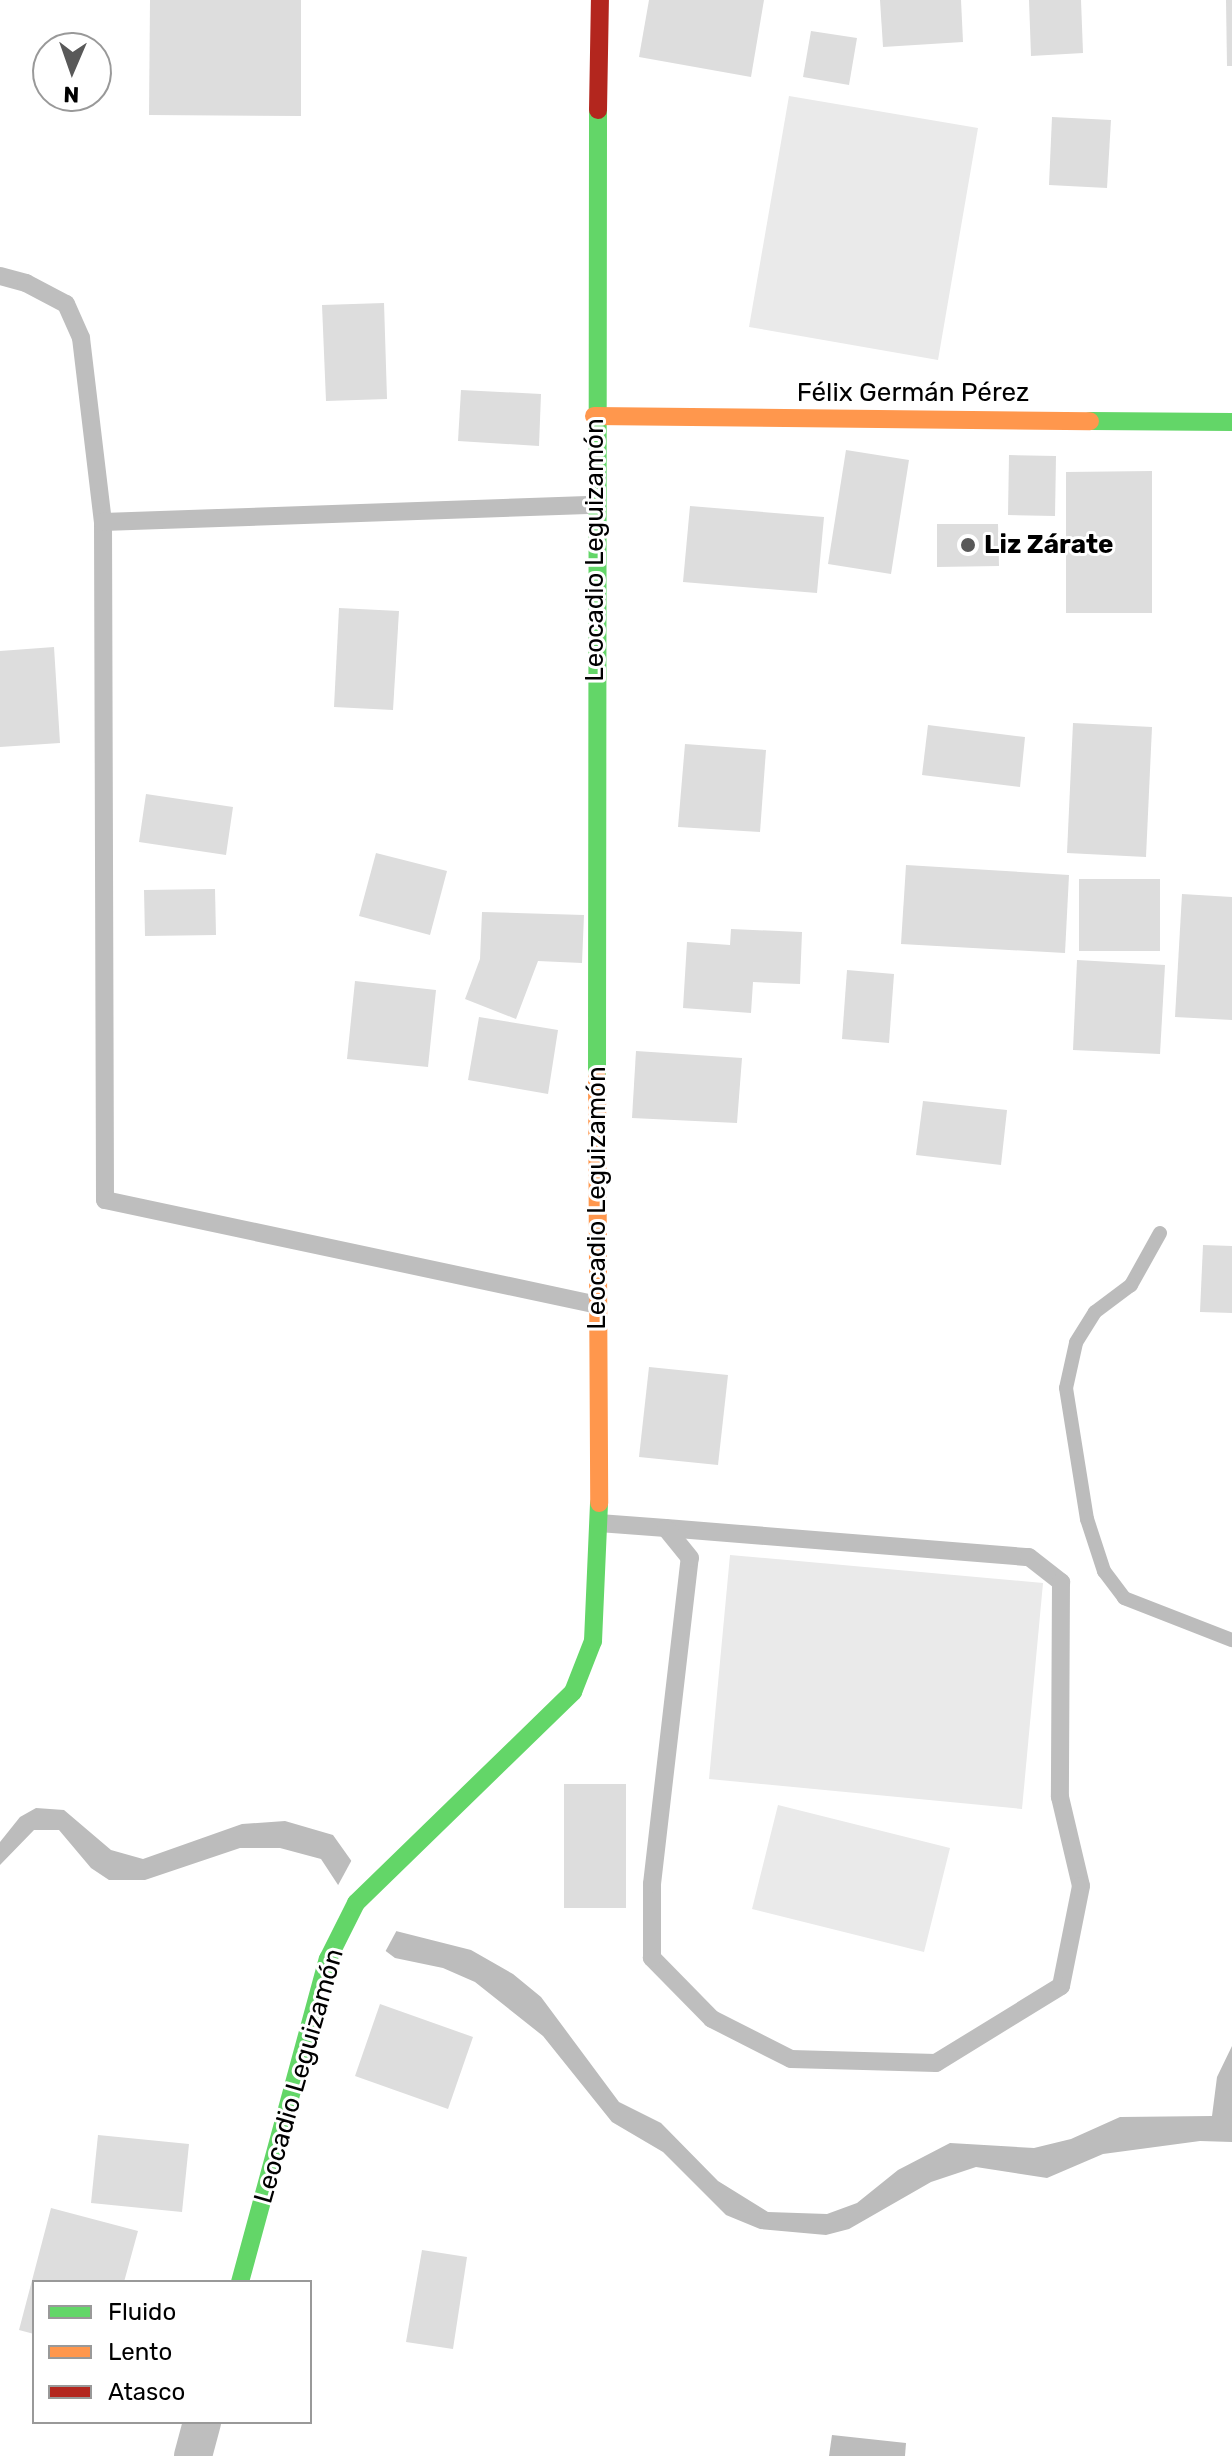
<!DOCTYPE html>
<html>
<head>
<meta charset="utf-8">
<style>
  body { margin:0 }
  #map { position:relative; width:1232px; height:2456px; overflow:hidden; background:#fff; font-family:Rubik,sans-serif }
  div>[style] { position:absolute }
  .green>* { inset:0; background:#eaeaea }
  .water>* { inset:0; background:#bcbcbc }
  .pier>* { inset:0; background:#fff }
  .stream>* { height:14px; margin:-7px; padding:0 7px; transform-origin:7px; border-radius:7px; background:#bcbcbc }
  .building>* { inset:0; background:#ddd }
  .lane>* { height:18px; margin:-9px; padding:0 9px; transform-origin:9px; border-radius:9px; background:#bebebe }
  .street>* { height:38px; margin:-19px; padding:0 19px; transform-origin:19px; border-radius:19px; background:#bebebe }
  .fast>* { height:18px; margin:-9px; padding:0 9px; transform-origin:9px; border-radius:9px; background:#63d668 }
  .slow>* { height:18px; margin:-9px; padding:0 9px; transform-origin:9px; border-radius:9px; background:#ff974d }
  .jam>* { height:18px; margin:-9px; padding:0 9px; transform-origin:9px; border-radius:9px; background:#b3261e }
  .dots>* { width:22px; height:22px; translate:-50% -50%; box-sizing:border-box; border:4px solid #fff; border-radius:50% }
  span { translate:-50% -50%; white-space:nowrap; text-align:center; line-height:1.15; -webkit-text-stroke:6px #fff; paint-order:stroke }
  .street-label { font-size:26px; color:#000 }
  .poi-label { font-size:26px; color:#000; font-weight:700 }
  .left { translate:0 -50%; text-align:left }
  .legend { position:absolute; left:32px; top:2280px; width:280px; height:144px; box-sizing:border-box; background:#fff; border:2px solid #999; margin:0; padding:10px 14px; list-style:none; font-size:24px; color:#000 }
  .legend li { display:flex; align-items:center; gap:16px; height:40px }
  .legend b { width:40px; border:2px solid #999 }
  .north { position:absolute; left:32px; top:32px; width:80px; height:80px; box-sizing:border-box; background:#fff; border:2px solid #999; border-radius:50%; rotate:182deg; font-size:22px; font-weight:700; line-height:32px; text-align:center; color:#000 }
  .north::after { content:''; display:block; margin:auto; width:28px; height:36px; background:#595959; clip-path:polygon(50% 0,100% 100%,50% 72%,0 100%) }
</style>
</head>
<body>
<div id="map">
  <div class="green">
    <i style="clip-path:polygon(789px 96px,978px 128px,938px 360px,749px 327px)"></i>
    <i style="clip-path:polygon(730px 1555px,1043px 1583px,1022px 1809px,709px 1779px)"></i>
    <i style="clip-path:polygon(778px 1805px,950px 1848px,924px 1952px,752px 1909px)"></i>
  </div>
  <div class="water">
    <i style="clip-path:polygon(36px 1808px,64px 1810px,111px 1850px,143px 1859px,242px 1824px,285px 1821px,333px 1835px,360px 1873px,342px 1891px,321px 1859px,280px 1848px,240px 1848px,145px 1880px,109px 1880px,91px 1868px,59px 1830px,34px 1830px,0 1865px,0 1842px,20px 1817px)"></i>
    <i style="clip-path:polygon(388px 1929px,471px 1950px,513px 1974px,541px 1997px,619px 2102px,661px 2123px,718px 2181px,768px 2212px,827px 2214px,857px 2203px,898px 2170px,950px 2143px,1034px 2148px,1071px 2139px,1120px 2117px,1212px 2116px,1217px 2077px,1232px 2046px,1232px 2142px,1200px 2141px,1103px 2154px,1047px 2178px,976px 2167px,931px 2182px,849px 2229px,826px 2235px,760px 2229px,726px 2215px,663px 2152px,612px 2122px,543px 2036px,475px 1982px,443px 1968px,395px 1958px,379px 1946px)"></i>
    <i style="clip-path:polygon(832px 2435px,906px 2443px,905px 2456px,829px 2456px)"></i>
  </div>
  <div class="pier">
    <i style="clip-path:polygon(355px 1854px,364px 1872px,340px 1895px,336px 1889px)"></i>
    <i style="clip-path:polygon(388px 1925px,398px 1928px,384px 1954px,375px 1945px)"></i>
  </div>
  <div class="stream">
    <i style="left:1160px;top:1233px;width:60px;rotate:119.1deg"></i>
    <i style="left:1131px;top:1285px;width:45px;rotate:143.1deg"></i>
    <i style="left:1095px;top:1312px;width:36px;rotate:122deg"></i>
    <i style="left:1076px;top:1343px;width:46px;rotate:102.5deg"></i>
    <i style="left:1066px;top:1388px;width:133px;rotate:80.9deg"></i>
    <i style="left:1087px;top:1519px;width:55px;rotate:71.9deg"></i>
    <i style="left:1104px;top:1571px;width:34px;rotate:53deg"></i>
    <i style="left:1124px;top:1598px;width:116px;rotate:21.3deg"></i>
  </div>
  <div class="building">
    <i style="clip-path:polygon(150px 0,301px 0,301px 116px,149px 115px)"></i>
    <i style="clip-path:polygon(649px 0,764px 0,751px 77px,639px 57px)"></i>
    <i style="clip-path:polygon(880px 0,961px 0,963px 42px,883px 47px)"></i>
    <i style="clip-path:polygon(1029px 0,1081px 0,1083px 53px,1031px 56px)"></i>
    <i style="clip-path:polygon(1226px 0,1232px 0,1232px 66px,1227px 66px)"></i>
    <i style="clip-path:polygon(811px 31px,857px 38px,849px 85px,803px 77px)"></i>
    <i style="clip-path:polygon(1052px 117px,1111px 120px,1107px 188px,1049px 185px)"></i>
    <i style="clip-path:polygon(384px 303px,387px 399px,326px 401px,322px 305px)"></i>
    <i style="clip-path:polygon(461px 390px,541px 394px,539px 446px,458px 441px)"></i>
    <i style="clip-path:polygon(846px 450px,909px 460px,891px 574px,828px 564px)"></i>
    <i style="clip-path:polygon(1009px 455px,1056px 456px,1055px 516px,1008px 515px)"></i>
    <i style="clip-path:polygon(1152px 471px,1152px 613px,1066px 613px,1066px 472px)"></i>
    <i style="clip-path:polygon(690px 506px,824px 517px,817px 593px,683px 582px)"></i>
    <i style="clip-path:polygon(937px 524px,998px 524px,999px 566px,937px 567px)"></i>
    <i style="clip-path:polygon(339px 608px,399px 611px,393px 710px,334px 707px)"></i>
    <i style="clip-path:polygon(54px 647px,60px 743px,0 747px,0 651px)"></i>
    <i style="clip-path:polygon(1073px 723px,1152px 727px,1146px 857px,1067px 853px)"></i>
    <i style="clip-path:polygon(928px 725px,1025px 737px,1020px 787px,922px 775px)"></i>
    <i style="clip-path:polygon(685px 744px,766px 750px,760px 832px,678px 827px)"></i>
    <i style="clip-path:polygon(146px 794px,233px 807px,226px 855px,139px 842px)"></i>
    <i style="clip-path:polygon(376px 853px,447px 871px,430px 935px,359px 916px)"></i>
    <i style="clip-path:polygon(906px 865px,1069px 875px,1065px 953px,901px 944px)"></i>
    <i style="clip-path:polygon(1079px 879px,1160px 879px,1160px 951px,1079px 951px)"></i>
    <i style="clip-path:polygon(215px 889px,216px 935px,145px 936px,144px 890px)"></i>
    <i style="clip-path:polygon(1182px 894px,1232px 897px,1232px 1020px,1175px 1017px)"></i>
    <i style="clip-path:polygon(482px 912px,584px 915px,582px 963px,538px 961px,516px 1019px,465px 999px,480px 959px)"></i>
    <i style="clip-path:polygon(731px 929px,802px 932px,800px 984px,753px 982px,751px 1013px,683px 1008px,687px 942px,730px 945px)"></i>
    <i style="clip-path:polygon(1077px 960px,1165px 965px,1160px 1054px,1073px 1050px)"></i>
    <i style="clip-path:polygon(847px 970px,894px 974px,889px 1043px,842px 1039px)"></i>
    <i style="clip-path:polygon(355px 981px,436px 990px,428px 1067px,347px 1059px)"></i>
    <i style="clip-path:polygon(479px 1017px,558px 1030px,548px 1094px,468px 1080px)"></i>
    <i style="clip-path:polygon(636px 1051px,742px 1058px,737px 1123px,632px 1118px)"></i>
    <i style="clip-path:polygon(923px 1101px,1007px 1110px,1001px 1165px,916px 1155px)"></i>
    <i style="clip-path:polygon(1203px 1245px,1232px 1246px,1232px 1313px,1200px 1312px)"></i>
    <i style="clip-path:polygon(649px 1367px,728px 1375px,718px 1465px,639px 1457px)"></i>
    <i style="clip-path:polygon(564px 1784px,626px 1784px,626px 1908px,564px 1908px)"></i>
    <i style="clip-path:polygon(380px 2004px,473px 2037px,448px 2109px,355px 2076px)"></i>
    <i style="clip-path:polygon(98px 2135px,189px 2144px,182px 2212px,91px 2203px)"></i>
    <i style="clip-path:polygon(51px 2208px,138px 2231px,124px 2282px,34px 2282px,34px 2334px,19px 2330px)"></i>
    <i style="clip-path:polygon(422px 2250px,467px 2257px,453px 2349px,406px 2342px)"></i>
  </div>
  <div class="lane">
    <i style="left:0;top:276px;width:27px;rotate:15deg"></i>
    <i style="left:26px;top:283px;width:45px;rotate:27.7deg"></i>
    <i style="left:66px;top:304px;width:37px;rotate:66deg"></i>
    <i style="left:81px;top:338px;width:185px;rotate:83.2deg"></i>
    <i style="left:103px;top:522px;width:678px;rotate:89.83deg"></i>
    <i style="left:105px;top:1200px;width:504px;rotate:12.02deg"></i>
    <i style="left:103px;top:522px;width:492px;rotate:-2deg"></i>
    <i style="left:599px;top:1523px;width:67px;rotate:4.3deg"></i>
    <i style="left:666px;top:1528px;width:364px;rotate:4.6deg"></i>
    <i style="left:1029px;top:1557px;width:41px;rotate:38deg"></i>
    <i style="left:1061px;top:1582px;width:215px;rotate:90.3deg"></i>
    <i style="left:1060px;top:1797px;width:91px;rotate:76.7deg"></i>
    <i style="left:1081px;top:1886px;width:102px;rotate:101.3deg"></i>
    <i style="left:1061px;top:1986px;width:147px;rotate:148.4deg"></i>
    <i style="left:936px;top:2063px;width:145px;rotate:-178.4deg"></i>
    <i style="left:791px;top:2059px;width:89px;rotate:-153.1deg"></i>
    <i style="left:712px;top:2019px;width:86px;rotate:-134.5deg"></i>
    <i style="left:652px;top:1958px;width:74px;rotate:-90deg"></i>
    <i style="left:652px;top:1884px;width:328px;rotate:-83.4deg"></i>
    <i style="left:690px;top:1558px;width:38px;rotate:-129deg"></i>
  </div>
  <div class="street">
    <i style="left:193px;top:2456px;width:35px;rotate:-75deg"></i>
  </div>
  <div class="fast">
    <i style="left:1090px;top:421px;width:142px;rotate:0.4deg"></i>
    <i style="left:597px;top:1077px;width:967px;rotate:-89.94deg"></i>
    <i style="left:240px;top:2282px;width:335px;rotate:-74.8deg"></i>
    <i style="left:328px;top:1959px;width:63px;rotate:-63.4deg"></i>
    <i style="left:356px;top:1903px;width:303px;rotate:-44.2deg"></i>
    <i style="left:573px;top:1692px;width:55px;rotate:-68.6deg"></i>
    <i style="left:593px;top:1641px;width:138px;rotate:-87.5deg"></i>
  </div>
  <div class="slow">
    <i style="left:594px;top:416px;width:496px;rotate:0.6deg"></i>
    <i style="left:597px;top:1077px;width:426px;rotate:89.7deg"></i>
  </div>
  <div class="jam">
    <i style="left:598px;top:110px;width:110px;rotate:-89deg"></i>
  </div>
  <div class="dots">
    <i style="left:968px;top:545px;background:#595959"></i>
  </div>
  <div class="street-label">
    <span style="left:913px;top:393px">Félix Germán Pérez</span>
    <span style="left:595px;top:550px;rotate:-90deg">Leocadio Leguizamón</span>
    <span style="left:597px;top:1198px;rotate:-90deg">Leocadio Leguizamón</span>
    <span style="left:299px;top:2076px;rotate:-74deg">Leocadio Leguizamón</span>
  </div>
  <div class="poi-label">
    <span class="left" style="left:984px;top:545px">Liz Zárate</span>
  </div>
  <ul class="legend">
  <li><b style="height:10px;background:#63d668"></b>Fluido</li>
  <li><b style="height:10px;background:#ff974d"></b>Lento</li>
  <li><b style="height:10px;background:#b3261e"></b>Atasco</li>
  </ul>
  <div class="north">N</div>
</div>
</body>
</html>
